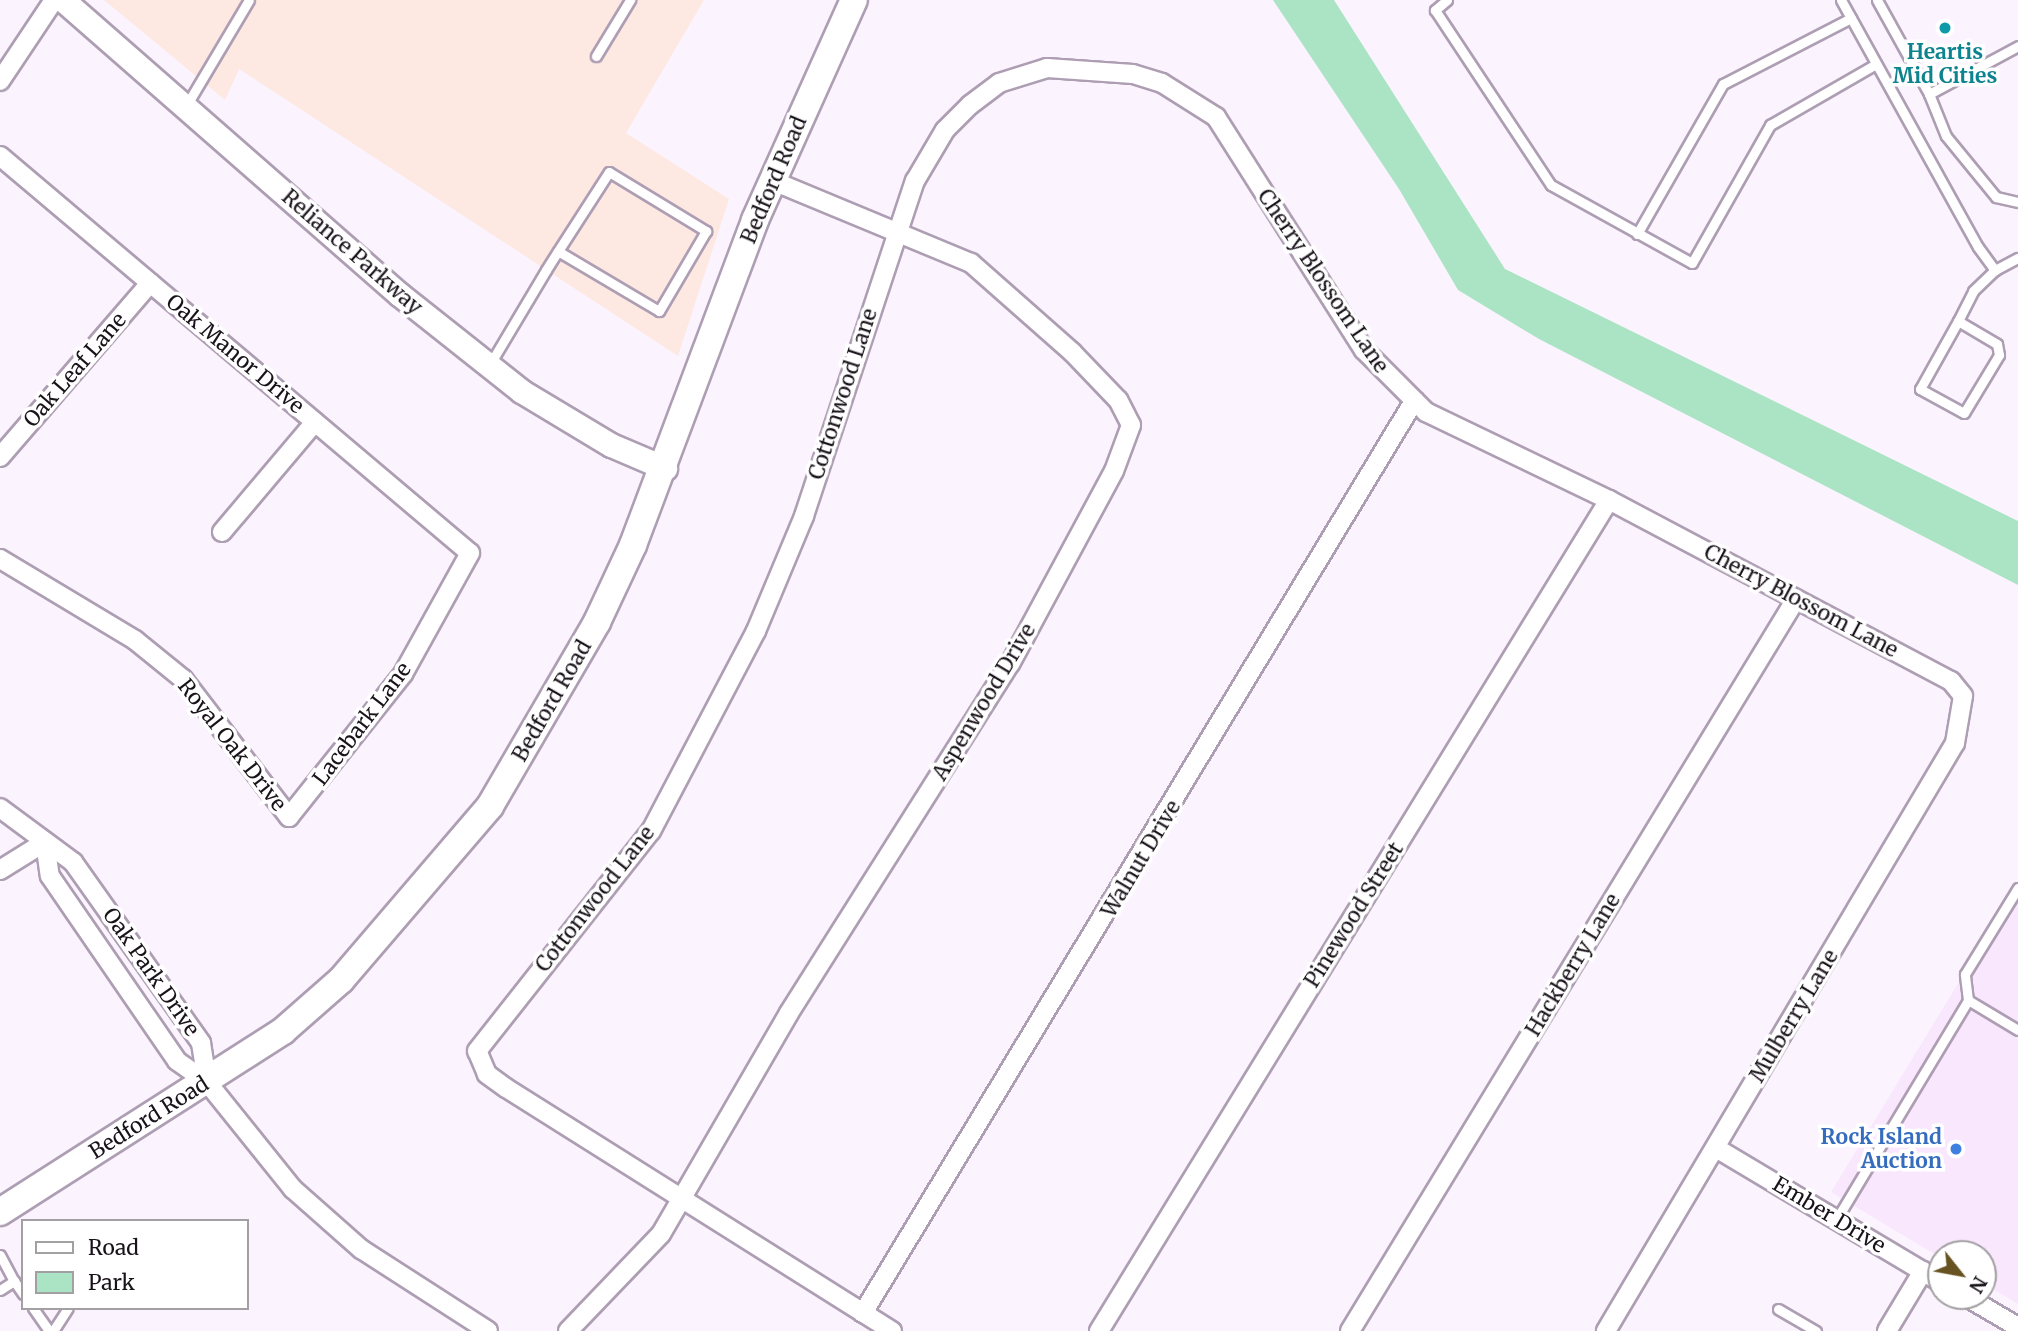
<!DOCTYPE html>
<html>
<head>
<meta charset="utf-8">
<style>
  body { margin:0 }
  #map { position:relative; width:2018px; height:1331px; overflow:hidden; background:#fbf4fe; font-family:Merriweather,serif }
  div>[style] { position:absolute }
  .built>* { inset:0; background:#f9e7fe }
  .industrial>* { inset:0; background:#fde8e2 }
  .green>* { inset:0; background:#abe4c4 }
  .roads { filter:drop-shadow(2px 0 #ae9eb3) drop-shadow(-2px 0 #ae9eb3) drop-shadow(0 2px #ae9eb3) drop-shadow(0 -2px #ae9eb3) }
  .service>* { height:9px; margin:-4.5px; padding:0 4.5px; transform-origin:4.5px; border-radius:4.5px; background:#fff }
  .minor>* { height:18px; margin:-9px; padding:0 9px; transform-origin:9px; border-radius:9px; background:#fff }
  .tertiary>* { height:23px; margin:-11.5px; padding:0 11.5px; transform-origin:11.5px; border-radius:11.5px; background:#fff }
  .secondary>* { height:26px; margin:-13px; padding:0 13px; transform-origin:13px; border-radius:13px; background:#fff }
  .dots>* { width:19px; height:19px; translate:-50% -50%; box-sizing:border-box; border:4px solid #fff; border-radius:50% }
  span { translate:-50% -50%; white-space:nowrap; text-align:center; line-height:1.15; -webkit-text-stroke:7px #fff; paint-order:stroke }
  .culture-label { font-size:21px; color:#0d838f; font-weight:700 }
  .street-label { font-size:21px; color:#181219 }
  .shop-label { font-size:21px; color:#366cbe; font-weight:700 }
  .right { translate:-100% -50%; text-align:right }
  .legend { position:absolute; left:21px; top:1219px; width:228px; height:91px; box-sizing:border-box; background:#fff; border:2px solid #a3a0a3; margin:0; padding:9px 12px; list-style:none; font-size:21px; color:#181219 }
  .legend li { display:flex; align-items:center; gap:14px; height:35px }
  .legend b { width:35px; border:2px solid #a3a0a3 }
  .north { position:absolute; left:1927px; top:1240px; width:70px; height:70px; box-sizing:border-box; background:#fff; border:2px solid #a3a0a3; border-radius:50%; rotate:121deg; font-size:19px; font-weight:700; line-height:28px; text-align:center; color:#181219 }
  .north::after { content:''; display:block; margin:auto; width:24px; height:32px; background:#675322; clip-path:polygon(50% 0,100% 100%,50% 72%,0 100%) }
</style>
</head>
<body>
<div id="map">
  <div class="built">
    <i style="clip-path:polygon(2018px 885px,2018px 1304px,1983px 1283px,1983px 1254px,1941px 1258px,1831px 1192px)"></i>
  </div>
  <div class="industrial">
    <i style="clip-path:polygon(104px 0,704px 0,626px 133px,729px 199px,678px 356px,239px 69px,225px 100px)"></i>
  </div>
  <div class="green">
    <i style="clip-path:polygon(1273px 0,1334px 0,1505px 269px,2018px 521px,2018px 585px,1539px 339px,1458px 290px,1399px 189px)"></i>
  </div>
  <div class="roads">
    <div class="service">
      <i style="left:1447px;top:0;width:16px;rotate:140deg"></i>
      <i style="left:1435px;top:10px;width:210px;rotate:56.5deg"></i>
      <i style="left:1551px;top:185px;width:161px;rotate:29deg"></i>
      <i style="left:1692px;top:263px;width:159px;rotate:-60.5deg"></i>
      <i style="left:1770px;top:125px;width:122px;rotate:-29.9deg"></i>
      <i style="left:1841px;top:0;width:282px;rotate:61deg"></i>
      <i style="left:1978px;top:247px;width:29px;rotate:54deg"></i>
      <i style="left:1995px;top:270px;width:26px;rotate:-28deg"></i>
      <i style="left:1877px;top:0;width:107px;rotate:61deg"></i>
      <i style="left:1929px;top:94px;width:101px;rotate:-28.3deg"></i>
      <i style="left:596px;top:56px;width:66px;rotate:-58.7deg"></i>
      <i style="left:1929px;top:94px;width:45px;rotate:68deg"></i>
      <i style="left:1946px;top:136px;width:79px;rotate:50.7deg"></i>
      <i style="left:1996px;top:197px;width:23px;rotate:13deg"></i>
      <i style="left:186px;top:106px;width:123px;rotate:-59.3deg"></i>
      <i style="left:1637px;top:234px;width:173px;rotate:-60.2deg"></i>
      <i style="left:1723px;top:84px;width:144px;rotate:-27.3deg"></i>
      <i style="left:1958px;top:321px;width:78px;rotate:119.2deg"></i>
      <i style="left:1920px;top:389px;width:50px;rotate:28.6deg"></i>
      <i style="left:1964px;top:413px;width:68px;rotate:-58.9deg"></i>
      <i style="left:1999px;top:355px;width:11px;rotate:-100deg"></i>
      <i style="left:1997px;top:344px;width:45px;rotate:-149.5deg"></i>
      <i style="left:1958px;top:321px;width:34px;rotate:-63deg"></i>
      <i style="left:1973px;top:291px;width:30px;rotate:-44deg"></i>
      <i style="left:490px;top:364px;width:109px;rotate:-59.2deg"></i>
      <i style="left:546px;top:270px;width:22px;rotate:-58deg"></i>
      <i style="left:558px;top:251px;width:94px;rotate:-57.2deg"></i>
      <i style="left:609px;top:172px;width:114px;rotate:31.3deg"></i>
      <i style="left:706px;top:231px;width:93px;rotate:120.4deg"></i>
      <i style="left:659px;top:311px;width:117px;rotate:-149.3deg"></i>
      <i style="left:1968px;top:1000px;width:26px;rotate:-97deg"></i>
      <i style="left:1965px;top:974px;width:101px;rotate:-58.4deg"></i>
      <i style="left:1836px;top:1220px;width:257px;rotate:-59deg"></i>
      <i style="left:1968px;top:1000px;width:58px;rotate:31deg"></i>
      <i style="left:0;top:1255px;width:30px;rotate:62deg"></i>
      <i style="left:0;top:1290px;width:17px;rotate:-33deg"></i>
      <i style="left:14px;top:1281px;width:16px;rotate:55deg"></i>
      <i style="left:33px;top:1308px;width:28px;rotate:55deg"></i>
      <i style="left:1778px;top:1309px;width:44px;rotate:30.1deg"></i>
      <i style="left:53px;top:1331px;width:27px;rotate:-57deg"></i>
    </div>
    <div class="minor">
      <i style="left:0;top:81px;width:97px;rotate:-56.3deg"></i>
      <i style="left:0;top:156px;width:615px;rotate:40.19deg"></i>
      <i style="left:470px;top:553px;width:138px;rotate:119deg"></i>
      <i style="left:403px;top:674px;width:183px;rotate:128.6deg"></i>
      <i style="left:289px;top:817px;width:174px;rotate:-127.5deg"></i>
      <i style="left:183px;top:679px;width:62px;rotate:-140.9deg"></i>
      <i style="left:135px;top:640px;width:157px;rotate:-149deg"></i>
      <i style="left:0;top:457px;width:230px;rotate:-49.2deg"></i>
      <i style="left:222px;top:532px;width:144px;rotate:-49.8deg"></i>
      <i style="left:0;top:808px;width:91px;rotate:36.5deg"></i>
      <i style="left:73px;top:862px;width:222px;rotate:54.7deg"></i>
      <i style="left:201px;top:1043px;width:39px;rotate:81deg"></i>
      <i style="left:45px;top:842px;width:34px;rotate:82deg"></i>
      <i style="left:50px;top:876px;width:224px;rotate:55.5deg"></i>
      <i style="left:177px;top:1061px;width:37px;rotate:35deg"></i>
      <i style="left:207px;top:1082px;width:137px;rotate:51.2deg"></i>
      <i style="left:293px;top:1189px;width:91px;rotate:41.4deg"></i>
      <i style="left:361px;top:1249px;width:151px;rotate:32.8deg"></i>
      <i style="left:0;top:870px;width:53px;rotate:-31.9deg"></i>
      <i style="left:1716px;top:1148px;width:262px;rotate:30.8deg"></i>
      <i style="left:1965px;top:1296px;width:61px;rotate:30.3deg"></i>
      <i style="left:863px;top:1313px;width:1066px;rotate:-58.86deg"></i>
      <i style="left:568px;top:1331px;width:134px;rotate:-46.2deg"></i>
      <i style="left:661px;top:1234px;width:255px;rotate:-59.9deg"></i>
      <i style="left:789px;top:1013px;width:413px;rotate:-57.7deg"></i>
      <i style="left:1010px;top:664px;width:219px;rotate:-61.7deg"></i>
      <i style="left:1114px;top:471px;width:49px;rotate:-69.7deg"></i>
      <i style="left:1131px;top:425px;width:28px;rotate:-117deg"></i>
      <i style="left:1118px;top:400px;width:66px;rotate:-133.8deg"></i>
      <i style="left:1072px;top:352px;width:135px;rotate:-138.6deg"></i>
      <i style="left:971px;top:263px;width:212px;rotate:-157.5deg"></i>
      <i style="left:892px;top:1331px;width:456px;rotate:-147.8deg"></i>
      <i style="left:506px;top:1088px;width:24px;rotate:-144deg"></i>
      <i style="left:487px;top:1074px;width:25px;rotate:-113deg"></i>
      <i style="left:477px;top:1051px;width:280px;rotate:-51.7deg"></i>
      <i style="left:651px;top:831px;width:226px;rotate:-62.3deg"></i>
      <i style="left:756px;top:631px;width:125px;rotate:-67.3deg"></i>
      <i style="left:804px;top:516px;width:353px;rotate:-71.7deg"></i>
      <i style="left:915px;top:181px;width:59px;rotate:-59.5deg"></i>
      <i style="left:945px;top:130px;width:35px;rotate:-45deg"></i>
      <i style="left:970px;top:105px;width:36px;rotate:-37deg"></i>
      <i style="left:999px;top:83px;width:50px;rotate:-17.4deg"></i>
      <i style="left:1047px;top:68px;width:86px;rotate:4deg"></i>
      <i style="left:1133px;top:74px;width:30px;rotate:17deg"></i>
      <i style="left:1162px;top:83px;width:64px;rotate:32.2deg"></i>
      <i style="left:1216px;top:117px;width:276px;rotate:57.6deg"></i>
      <i style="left:1364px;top:350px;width:88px;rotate:45deg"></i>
      <i style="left:1426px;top:412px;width:203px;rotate:25.7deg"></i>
      <i style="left:1609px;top:500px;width:387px;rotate:27.9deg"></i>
      <i style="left:1951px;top:681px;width:19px;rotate:51deg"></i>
      <i style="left:1963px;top:696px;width:48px;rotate:99.7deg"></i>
      <i style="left:1955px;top:743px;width:684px;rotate:120.69deg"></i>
      <i style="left:1099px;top:1331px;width:975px;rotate:-58.46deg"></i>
      <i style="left:1350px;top:1331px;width:857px;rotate:-58.65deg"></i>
      <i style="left:1887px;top:1331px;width:70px;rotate:-59deg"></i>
    </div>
    <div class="tertiary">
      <i style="left:63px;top:0;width:448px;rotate:41.2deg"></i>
      <i style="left:400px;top:295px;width:154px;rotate:38.4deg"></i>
      <i style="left:521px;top:391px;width:105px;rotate:31deg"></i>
      <i style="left:611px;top:445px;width:59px;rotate:23.1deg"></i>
    </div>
    <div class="secondary">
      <i style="left:0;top:1212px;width:336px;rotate:-32.6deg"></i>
      <i style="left:283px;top:1031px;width:77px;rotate:-41.3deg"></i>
      <i style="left:341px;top:980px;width:229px;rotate:-49.4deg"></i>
      <i style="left:490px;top:806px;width:213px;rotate:-59.8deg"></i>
      <i style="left:597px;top:622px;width:85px;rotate:-64.9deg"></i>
      <i style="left:633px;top:545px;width:347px;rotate:-69.4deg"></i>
      <i style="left:755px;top:220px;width:241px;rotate:-65.8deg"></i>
    </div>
  </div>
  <div class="dots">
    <i style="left:1945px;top:28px;background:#0f9aa8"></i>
    <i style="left:1956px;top:1149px;background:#3f7fe0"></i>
  </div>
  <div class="culture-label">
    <span style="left:1945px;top:64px">Heartis<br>Mid Cities</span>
  </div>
  <div class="street-label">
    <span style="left:774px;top:180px;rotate:-67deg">Bedford Road</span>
    <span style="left:352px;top:252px;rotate:41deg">Reliance Parkway</span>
    <span style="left:1323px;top:281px;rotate:56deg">Cherry Blossom Lane</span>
    <span style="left:235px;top:354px;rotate:40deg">Oak Manor Drive</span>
    <span style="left:75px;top:370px;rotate:-49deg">Oak Leaf Lane</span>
    <span style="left:843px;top:394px;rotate:-72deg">Cottonwood Lane</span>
    <span style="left:1801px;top:601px;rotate:28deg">Cherry Blossom Lane</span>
    <span style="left:552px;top:701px;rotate:-60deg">Bedford Road</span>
    <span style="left:984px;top:702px;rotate:-59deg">Aspenwood Drive</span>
    <span style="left:362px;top:724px;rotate:-53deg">Lacebark Lane</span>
    <span style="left:232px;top:745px;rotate:52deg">Royal Oak Drive</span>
    <span style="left:1141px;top:859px;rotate:-59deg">Walnut Drive</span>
    <span style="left:595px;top:899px;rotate:-52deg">Cottonwood Lane</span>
    <span style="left:1354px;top:915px;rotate:-58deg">Pinewood Street</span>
    <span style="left:1573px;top:965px;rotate:-59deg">Hackberry Lane</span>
    <span style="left:151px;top:972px;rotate:55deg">Oak Park Drive</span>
    <span style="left:1794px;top:1016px;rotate:-59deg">Mulberry Lane</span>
    <span style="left:149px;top:1118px;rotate:-32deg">Bedford Road</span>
    <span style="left:1829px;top:1215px;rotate:31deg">Ember Drive</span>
  </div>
  <div class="shop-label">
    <span class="right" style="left:1942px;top:1149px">Rock Island<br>Auction</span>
  </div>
  <ul class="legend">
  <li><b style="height:9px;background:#fff"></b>Road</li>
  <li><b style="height:19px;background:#abe4c4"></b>Park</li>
  </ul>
  <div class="north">N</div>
</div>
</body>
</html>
